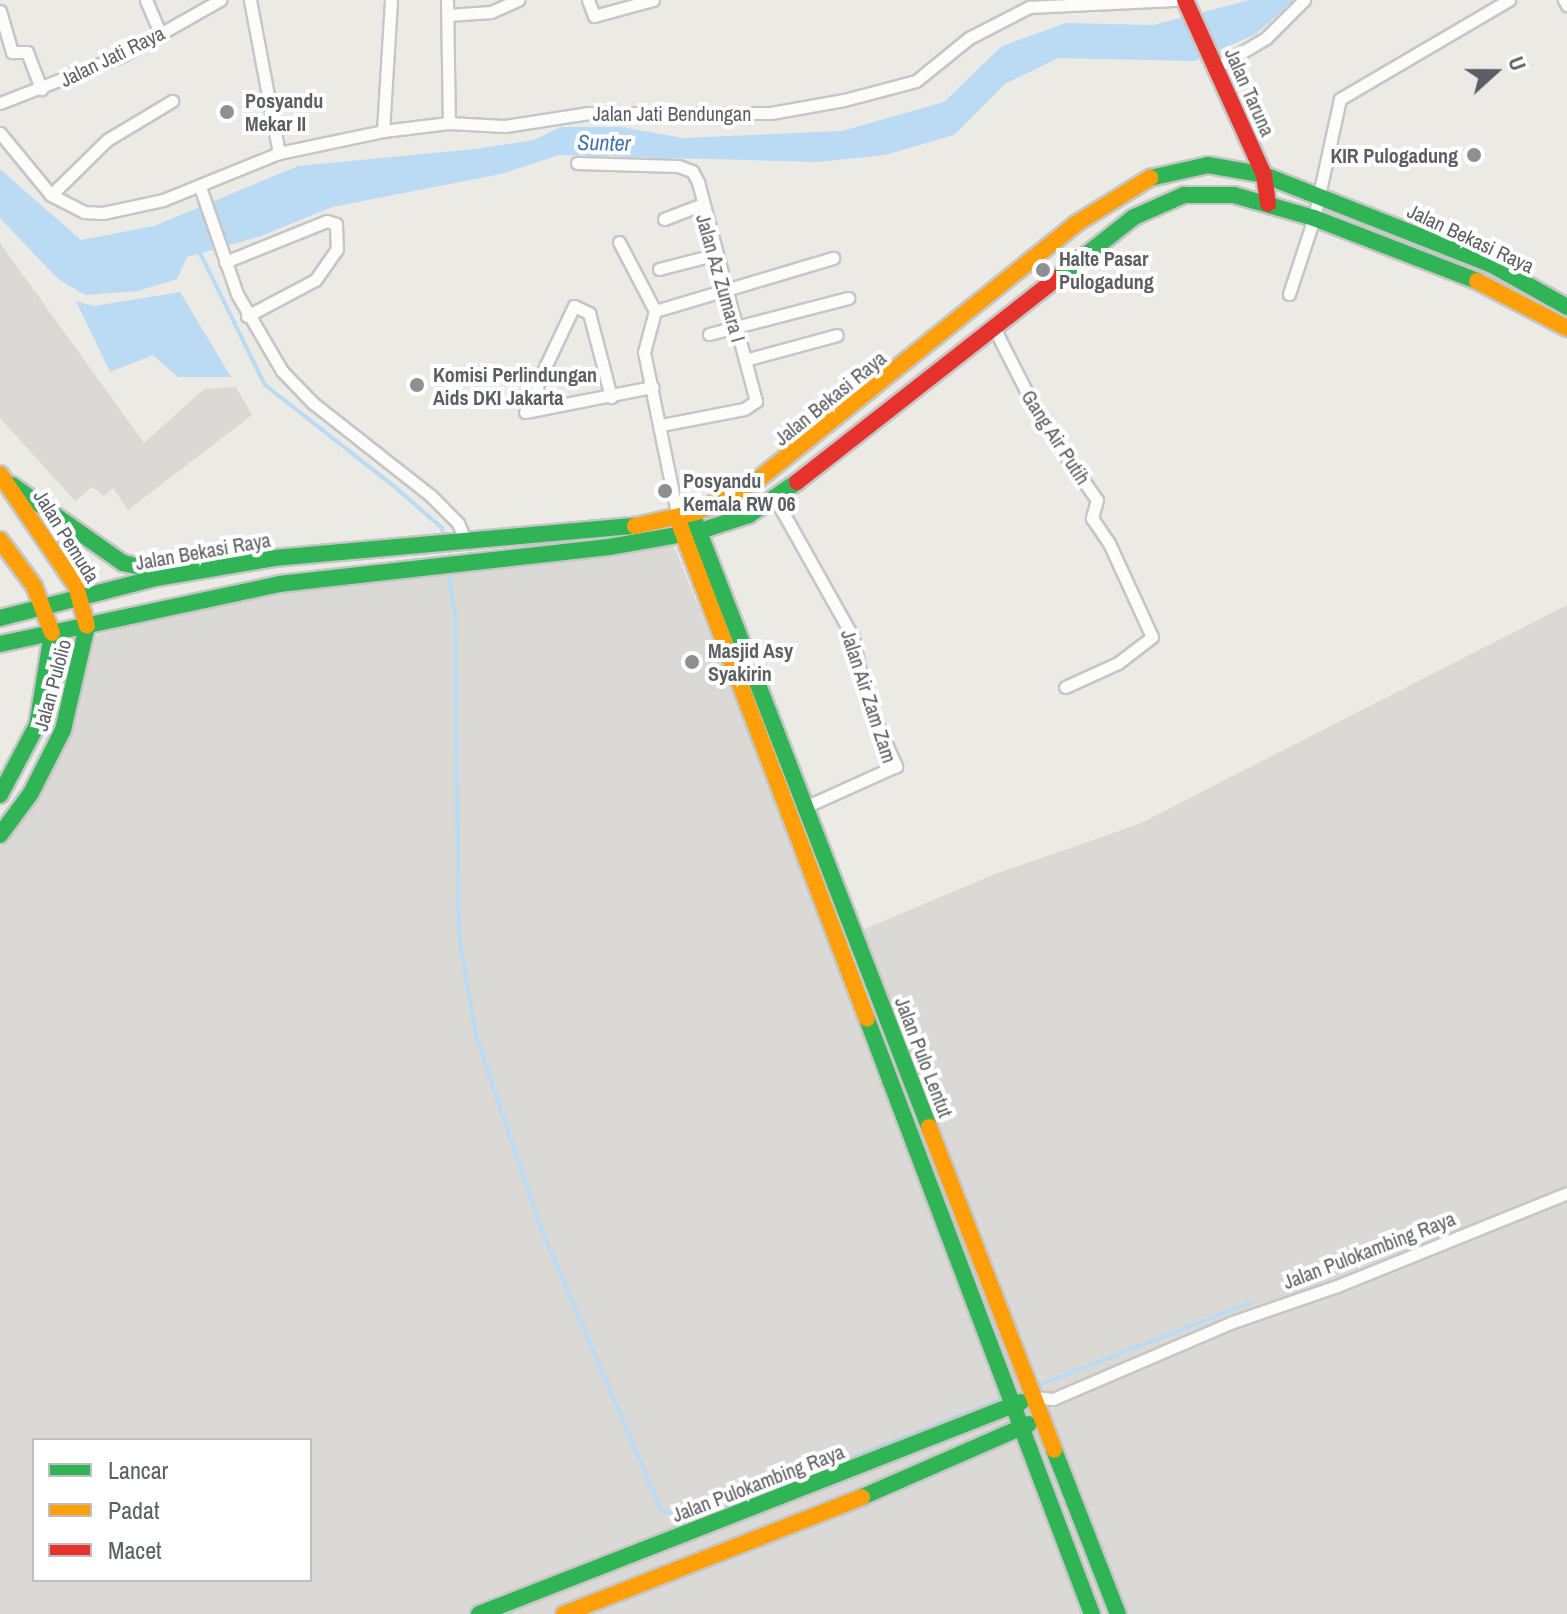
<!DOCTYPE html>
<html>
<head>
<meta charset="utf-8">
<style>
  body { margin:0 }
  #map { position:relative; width:1567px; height:1614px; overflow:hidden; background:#ebeae5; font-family:"Archivo Narrow",sans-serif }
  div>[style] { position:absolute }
  .industrial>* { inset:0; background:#dbd9d5 }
  .water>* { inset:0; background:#bbdaf4 }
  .stream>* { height:4px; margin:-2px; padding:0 2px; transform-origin:2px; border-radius:2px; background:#bbdaf4 }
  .roads { filter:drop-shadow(2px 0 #c6c6c6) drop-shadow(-2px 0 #c6c6c6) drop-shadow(0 2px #c6c6c6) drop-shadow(0 -2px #c6c6c6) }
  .street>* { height:11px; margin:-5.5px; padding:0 5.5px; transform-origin:5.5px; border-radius:5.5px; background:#fcfcfb }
  .fast>* { height:16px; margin:-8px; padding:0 8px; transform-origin:8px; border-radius:8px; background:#30b455 }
  .slow>* { height:16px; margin:-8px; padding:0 8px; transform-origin:8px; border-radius:8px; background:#ff9f0a }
  .jam>* { height:16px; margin:-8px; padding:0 8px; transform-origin:8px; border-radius:8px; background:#e5322d }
  .dots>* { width:22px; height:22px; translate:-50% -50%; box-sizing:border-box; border:4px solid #fff; border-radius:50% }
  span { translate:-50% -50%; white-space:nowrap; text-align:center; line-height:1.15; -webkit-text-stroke:8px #fff; paint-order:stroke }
  .street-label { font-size:20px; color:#5b5e63 }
  .poi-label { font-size:20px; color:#5b5e63; font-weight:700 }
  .left { translate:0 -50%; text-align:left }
  .right { translate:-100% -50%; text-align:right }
  .water-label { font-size:22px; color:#4474aa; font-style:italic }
  .legend { position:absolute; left:32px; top:1438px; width:280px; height:144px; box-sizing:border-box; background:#fff; border:2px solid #bdbfc1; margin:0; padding:10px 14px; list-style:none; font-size:24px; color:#5b5e63 }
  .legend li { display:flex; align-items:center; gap:16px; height:40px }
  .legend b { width:40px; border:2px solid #bdbfc1 }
  .north { position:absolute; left:1455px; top:32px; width:80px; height:80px; -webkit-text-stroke:6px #fff; paint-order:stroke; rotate:69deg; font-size:22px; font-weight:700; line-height:32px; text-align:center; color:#5b5e63 }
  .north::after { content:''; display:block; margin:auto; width:28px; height:36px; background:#5b5e63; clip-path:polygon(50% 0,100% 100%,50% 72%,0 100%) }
</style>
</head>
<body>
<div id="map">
  <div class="industrial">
    <i style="clip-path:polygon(0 243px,144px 443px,204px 389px,236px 387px,252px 415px,128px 510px,113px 488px,104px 496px,92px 487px,75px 501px,0 418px)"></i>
    <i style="clip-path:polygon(evenodd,674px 546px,834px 942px,995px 874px,1139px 824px,1567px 605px,1567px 1614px,0 1614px,0 837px,60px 728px,87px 638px,270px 585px,674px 546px,34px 1440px,310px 1440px,310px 1580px,34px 1580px,34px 1440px)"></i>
  </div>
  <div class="water">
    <i style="clip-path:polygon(1250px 0,1294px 0,1256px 34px,1195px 61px,1058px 58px,1005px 84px,954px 135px,885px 155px,817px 162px,559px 155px,501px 174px,332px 207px,261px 236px,187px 257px,177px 279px,138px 291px,85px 295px,57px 278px,0 218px,0 169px,81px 240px,154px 226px,298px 166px,475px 149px,534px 140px,561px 127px,621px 127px,683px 138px,842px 131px,944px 102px,1002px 46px,1066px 23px,1153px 25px)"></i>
    <i style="clip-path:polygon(180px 292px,231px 377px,178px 377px,153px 355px,110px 372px,76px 301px,94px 306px)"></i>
  </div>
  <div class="stream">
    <i style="left:198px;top:249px;width:152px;rotate:63.8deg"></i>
    <i style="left:265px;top:385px;width:165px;rotate:38.1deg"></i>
    <i style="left:395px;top:487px;width:62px;rotate:41.1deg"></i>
    <i style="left:442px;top:528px;width:12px;rotate:81deg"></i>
    <i style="left:448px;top:568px;width:49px;rotate:81.7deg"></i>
    <i style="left:455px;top:616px;width:321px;rotate:89.3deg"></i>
    <i style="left:459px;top:937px;width:99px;rotate:80.2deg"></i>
    <i style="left:476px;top:1035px;width:204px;rotate:71.4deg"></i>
    <i style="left:541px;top:1228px;width:306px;rotate:66.9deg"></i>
    <i style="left:661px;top:1509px;width:13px;rotate:29deg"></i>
    <i style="left:672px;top:1515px;width:37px;rotate:-3deg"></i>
    <i style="left:709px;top:1513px;width:320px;rotate:-21.3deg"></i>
    <i style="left:1034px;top:1387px;width:234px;rotate:-21.3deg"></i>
  </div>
  <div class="roads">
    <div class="street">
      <i style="left:146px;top:0;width:36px;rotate:67deg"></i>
      <i style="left:250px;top:0;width:156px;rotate:79.3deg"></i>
      <i style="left:447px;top:0;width:123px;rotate:89.1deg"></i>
      <i style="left:588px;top:0;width:17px;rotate:69deg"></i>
      <i style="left:594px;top:16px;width:61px;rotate:-15.2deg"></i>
      <i style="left:1564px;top:0;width:6px;rotate:59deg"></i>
      <i style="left:0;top:11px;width:43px;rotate:73.7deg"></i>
      <i style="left:12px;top:52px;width:15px"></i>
      <i style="left:27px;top:52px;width:40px;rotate:69deg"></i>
      <i style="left:448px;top:15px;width:43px;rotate:-4deg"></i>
      <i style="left:491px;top:12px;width:30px;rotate:-24deg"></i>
      <i style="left:1217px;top:67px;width:57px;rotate:-30.6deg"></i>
      <i style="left:1266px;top:38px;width:54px;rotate:-45deg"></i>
      <i style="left:0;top:103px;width:132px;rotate:-21.3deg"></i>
      <i style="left:123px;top:55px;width:112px;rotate:-29.6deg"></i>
      <i style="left:383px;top:131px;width:131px;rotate:-86.5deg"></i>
      <i style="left:0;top:133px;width:80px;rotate:50.6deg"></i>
      <i style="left:51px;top:195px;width:37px;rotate:27deg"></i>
      <i style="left:84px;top:212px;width:19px;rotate:3deg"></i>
      <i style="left:103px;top:213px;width:61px;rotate:-12.2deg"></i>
      <i style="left:163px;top:200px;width:125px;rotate:-22.1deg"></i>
      <i style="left:279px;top:153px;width:106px;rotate:-11.9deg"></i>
      <i style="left:383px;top:131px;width:66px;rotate:-6.9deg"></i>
      <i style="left:449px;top:123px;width:56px;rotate:3.1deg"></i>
      <i style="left:505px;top:126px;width:85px;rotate:-8.8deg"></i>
      <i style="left:589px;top:113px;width:182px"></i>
      <i style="left:771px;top:113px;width:74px;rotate:-10.1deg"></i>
      <i style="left:844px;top:100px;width:74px;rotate:-14.8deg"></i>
      <i style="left:916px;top:81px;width:68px;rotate:-39.1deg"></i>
      <i style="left:969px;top:38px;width:68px;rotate:-27.3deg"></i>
      <i style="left:1029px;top:7px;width:145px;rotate:-2.8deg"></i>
      <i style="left:577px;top:163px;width:101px;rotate:1.7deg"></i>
      <i style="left:678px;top:166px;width:15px;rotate:20deg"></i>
      <i style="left:692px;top:171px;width:13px;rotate:61deg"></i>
      <i style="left:698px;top:182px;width:227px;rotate:75.2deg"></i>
      <i style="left:756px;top:401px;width:14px;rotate:146deg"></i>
      <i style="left:744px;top:409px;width:85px;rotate:169.1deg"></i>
      <i style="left:200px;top:187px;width:113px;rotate:70.9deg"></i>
      <i style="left:237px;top:294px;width:89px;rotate:59.7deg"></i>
      <i style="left:282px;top:371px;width:45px;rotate:45.9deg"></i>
      <i style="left:313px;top:403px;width:150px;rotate:38.2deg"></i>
      <i style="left:431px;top:496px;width:38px;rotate:45deg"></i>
      <i style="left:458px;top:523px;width:21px;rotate:67deg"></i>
      <i style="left:51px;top:195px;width:78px;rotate:-44.5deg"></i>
      <i style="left:107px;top:140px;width:76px;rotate:-31deg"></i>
      <i style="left:664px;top:219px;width:40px;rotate:-21deg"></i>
      <i style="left:619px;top:242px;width:78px;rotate:62.4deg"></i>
      <i style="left:655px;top:311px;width:42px;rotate:105deg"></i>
      <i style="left:644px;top:352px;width:169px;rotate:78.4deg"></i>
      <i style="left:225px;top:262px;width:110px;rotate:-21.9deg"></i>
      <i style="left:327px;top:221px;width:9px;rotate:18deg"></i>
      <i style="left:336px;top:224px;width:25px;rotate:88deg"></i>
      <i style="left:337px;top:249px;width:38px;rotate:125deg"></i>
      <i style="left:315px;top:280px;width:77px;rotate:152.1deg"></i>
      <i style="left:659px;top:269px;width:56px;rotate:-14.5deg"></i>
      <i style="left:1289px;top:294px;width:80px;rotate:-71.8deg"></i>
      <i style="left:1314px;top:218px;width:122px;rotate:-77.7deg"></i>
      <i style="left:1340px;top:99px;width:196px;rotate:-30.4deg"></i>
      <i style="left:655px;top:311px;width:186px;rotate:-16.6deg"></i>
      <i style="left:993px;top:326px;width:108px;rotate:63deg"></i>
      <i style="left:1042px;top:422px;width:95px;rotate:54.8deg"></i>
      <i style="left:1097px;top:500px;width:19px;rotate:106deg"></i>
      <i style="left:1092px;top:518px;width:30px;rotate:56deg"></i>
      <i style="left:1109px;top:543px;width:103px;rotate:65.4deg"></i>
      <i style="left:1152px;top:637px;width:43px;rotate:142.6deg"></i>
      <i style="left:1118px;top:663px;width:58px;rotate:155.6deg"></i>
      <i style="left:709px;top:334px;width:144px;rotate:-14.5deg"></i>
      <i style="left:745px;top:360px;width:95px;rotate:-15.2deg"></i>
      <i style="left:535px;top:406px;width:24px;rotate:-83deg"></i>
      <i style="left:538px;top:382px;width:84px;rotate:-64.7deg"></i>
      <i style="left:574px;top:306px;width:17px;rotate:25deg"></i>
      <i style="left:589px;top:313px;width:87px;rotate:75.3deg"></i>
      <i style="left:525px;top:412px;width:130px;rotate:-11.1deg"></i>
      <i style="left:776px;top:500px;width:157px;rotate:60.7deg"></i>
      <i style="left:853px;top:637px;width:60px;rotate:78.5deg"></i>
      <i style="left:865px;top:696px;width:77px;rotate:66.1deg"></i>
      <i style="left:896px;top:766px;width:98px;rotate:155.8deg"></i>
      <i style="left:1033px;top:1397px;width:20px;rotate:6deg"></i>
      <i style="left:1053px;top:1399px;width:193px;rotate:-23.2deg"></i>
      <i style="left:1230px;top:1323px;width:113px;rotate:-19.1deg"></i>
      <i style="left:1337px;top:1286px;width:248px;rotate:-22deg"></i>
    </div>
    <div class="fast">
      <i style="left:1150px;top:178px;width:59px;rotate:-12.6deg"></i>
      <i style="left:1208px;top:165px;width:57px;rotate:10.1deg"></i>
      <i style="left:1264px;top:175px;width:245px;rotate:21.5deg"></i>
      <i style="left:1492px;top:265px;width:86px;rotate:29.2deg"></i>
      <i style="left:1057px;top:278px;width:98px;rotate:-38.4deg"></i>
      <i style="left:1134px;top:217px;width:55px;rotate:-23.7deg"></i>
      <i style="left:1184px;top:195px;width:50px"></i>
      <i style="left:1234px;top:195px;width:83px;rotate:16deg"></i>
      <i style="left:1314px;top:218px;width:175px;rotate:21.1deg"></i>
      <i style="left:12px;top:485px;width:136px;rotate:35.1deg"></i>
      <i style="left:123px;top:563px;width:41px;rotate:12.7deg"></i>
      <i style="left:694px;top:519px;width:652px;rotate:68.87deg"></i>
      <i style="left:0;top:618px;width:161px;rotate:-14.4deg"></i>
      <i style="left:156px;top:578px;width:120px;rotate:-9.6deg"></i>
      <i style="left:274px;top:558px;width:362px;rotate:-5.1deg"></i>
      <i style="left:0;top:644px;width:285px;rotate:-12.1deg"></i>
      <i style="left:279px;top:584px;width:332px;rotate:-6.4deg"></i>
      <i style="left:609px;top:547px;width:92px;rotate:-10deg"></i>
      <i style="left:700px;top:531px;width:52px;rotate:-18.1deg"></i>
      <i style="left:749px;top:515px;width:58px;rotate:-34.5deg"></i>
      <i style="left:0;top:795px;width:79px;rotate:-62.1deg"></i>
      <i style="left:37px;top:725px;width:93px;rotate:-80.7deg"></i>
      <i style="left:0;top:835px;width:52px;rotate:-53.6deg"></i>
      <i style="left:31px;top:793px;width:71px;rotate:-63.1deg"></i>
      <i style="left:63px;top:730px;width:107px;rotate:-77deg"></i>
      <i style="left:867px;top:1019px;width:636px;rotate:69.29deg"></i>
      <i style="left:1054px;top:1450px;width:176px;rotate:68.7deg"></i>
      <i style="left:862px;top:1497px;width:182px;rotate:-23.6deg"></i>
      <i style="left:479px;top:1614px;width:582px;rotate:-21.36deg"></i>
    </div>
    <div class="slow">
      <i style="left:1477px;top:281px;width:102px;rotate:27.6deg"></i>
      <i style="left:0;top:474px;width:135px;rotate:55.8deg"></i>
      <i style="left:76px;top:586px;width:41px;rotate:74.6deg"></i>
      <i style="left:679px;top:523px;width:530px;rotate:69.24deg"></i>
      <i style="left:635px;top:526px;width:64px;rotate:-12.7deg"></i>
      <i style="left:697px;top:512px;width:65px;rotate:-27.3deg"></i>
      <i style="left:755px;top:482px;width:413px;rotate:-38.8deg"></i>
      <i style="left:1077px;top:223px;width:86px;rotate:-31.7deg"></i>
      <i style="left:0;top:540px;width:57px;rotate:53.5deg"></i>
      <i style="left:34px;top:586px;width:50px;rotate:69deg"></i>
      <i style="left:929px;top:1127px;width:346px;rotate:68.8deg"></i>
      <i style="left:564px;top:1614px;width:320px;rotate:-21.4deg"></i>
    </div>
    <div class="jam">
      <i style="left:1185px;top:0;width:192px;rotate:65.7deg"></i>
      <i style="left:1264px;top:175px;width:29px;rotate:82deg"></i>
      <i style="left:797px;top:482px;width:330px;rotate:-38.1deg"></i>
    </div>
  </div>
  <div class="dots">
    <i style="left:227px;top:112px;background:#8d8f90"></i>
    <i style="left:1474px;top:155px;background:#8d8f90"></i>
    <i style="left:1043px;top:270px;background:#8d8f90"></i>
    <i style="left:417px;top:385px;background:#8d8f90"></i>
    <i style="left:665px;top:491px;background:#8d8f90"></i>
    <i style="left:692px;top:662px;background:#8d8f90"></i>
  </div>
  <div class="street-label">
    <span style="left:112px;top:56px;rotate:-26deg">Jalan Jati Raya</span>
    <span style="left:1250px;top:92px;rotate:66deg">Jalan Taruna</span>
    <span style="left:672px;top:113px">Jalan Jati Bendungan</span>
    <span style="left:1471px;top:238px;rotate:25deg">Jalan Bekasi Raya</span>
    <span style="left:721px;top:278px;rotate:74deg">Jalan Az Zumara I</span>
    <span style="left:830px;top:398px;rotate:-39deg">Jalan Bekasi Raya</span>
    <span style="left:1056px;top:437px;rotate:57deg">Gang Air Putih</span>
    <span style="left:67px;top:536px;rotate:58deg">Jalan Pemuda</span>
    <span style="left:203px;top:551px;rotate:-10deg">Jalan Bekasi Raya</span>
    <span style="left:52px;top:685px;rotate:-75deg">Jalan Pulolio</span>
    <span style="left:869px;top:696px;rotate:72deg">Jalan Air Zam Zam</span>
    <span style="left:924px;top:1057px;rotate:69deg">Jalan Pulo Lentut</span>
    <span style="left:1369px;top:1250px;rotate:-21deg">Jalan Pulokambing Raya</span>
    <span style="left:758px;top:1483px;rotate:-21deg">Jalan Pulokambing Raya</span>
  </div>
  <div class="poi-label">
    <span class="left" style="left:245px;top:112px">Posyandu<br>Mekar II</span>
    <span class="right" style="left:1458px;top:155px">KIR Pulogadung</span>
    <span class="left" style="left:1059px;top:270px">Halte Pasar<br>Pulogadung</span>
    <span class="left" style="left:433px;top:386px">Komisi Perlindungan<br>Aids DKI Jakarta</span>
    <span class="left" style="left:683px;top:492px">Posyandu<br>Kemala RW 06</span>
    <span class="left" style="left:708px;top:662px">Masjid Asy<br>Syakirin</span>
  </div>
  <div class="water-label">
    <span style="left:604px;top:143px;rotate:1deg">Sunter</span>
  </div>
  <ul class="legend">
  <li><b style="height:10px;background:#30b455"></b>Lancar</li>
  <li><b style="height:10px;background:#ff9f0a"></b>Padat</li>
  <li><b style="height:10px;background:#e5322d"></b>Macet</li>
  </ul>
  <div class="north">U</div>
</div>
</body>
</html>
